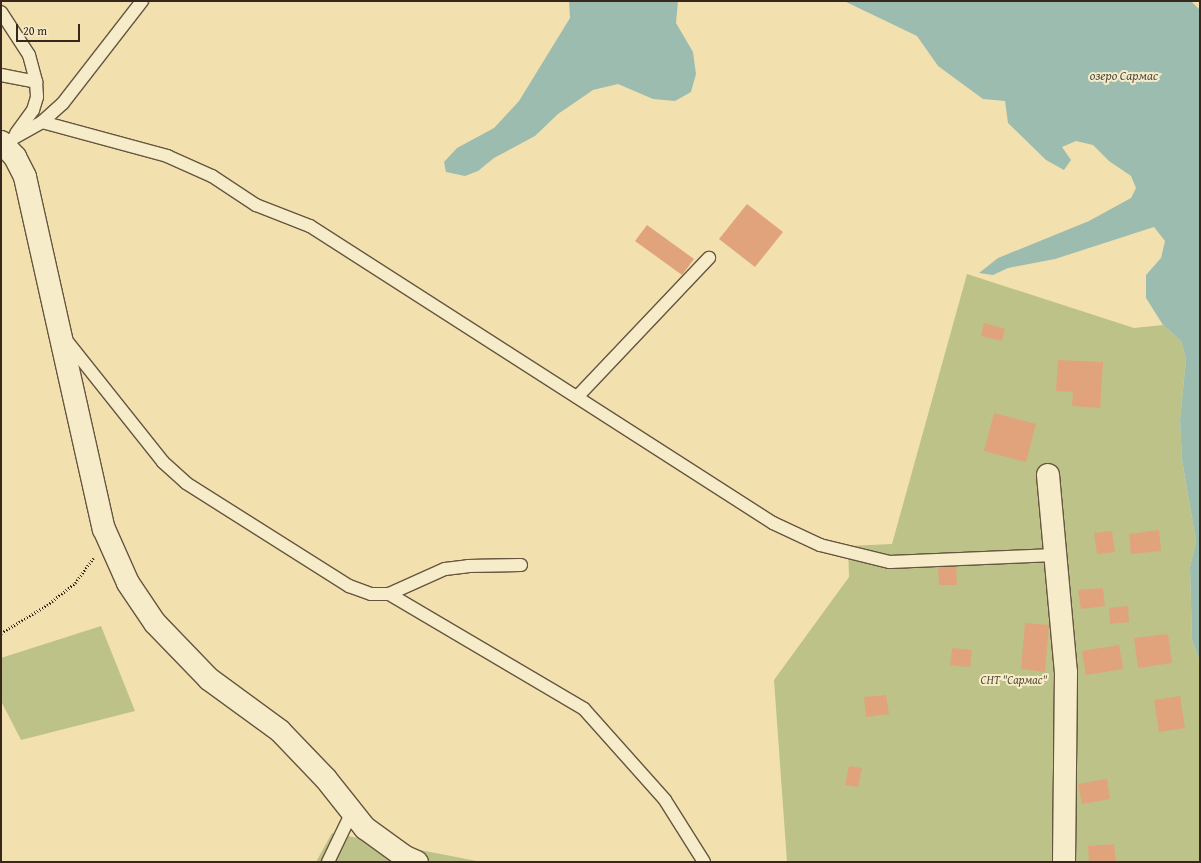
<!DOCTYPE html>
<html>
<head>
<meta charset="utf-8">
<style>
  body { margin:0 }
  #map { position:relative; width:1201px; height:863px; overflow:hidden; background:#f2e1ae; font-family:"Gentium Book Plus",serif }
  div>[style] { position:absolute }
  .green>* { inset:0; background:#bdc289 }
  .water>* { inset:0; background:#9cbcb0 }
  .building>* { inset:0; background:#e1a37c }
  .path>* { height:2.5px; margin-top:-1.25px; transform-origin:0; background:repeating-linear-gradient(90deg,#37271c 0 1px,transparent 0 3px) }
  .roads { filter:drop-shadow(1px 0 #665640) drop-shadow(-1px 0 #665640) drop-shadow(0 1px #665640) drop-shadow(0 -1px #665640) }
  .service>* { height:12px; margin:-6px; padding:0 6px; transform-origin:6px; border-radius:6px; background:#f7ecca }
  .minor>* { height:22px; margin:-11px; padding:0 11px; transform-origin:11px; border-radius:11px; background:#f7ecca }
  span { translate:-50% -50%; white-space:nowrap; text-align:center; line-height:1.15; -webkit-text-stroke:4px #f7ecca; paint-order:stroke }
  .park-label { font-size:12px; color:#584e37; font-style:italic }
  .water-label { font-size:13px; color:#504c41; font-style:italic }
  .frame { position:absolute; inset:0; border:2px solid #37271c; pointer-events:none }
  .scale { position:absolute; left:16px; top:24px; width:64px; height:18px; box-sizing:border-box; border:2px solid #37271c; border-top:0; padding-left:5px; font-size:12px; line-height:14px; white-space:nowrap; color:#37271c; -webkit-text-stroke:3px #f7ecca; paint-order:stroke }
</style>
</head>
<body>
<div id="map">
  <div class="green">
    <i style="clip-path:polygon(967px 274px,1134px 328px,1163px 325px,1181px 341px,1186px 359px,1180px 420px,1182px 460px,1196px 541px,1190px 567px,1192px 640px,1200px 661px,1200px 862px,787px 862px,774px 680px,849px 577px,848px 546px,892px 544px)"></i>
    <i style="clip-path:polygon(101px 626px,135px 711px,21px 740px,1px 701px,1px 658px)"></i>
    <i style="clip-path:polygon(332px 833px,482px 862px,316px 862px)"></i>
  </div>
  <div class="water">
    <i style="clip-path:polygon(569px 1px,678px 1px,676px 23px,693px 52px,696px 74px,691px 92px,675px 101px,653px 99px,618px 84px,593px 90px,558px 114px,535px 136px,494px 158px,478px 171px,465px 176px,446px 172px,444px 162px,457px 148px,494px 128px,519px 101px,570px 18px)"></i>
    <i style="clip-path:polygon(844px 1px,1191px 1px,1200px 10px,1200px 661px,1192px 640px,1190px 567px,1196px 541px,1182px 460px,1180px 420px,1186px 359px,1181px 341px,1163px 325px,1146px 298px,1146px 275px,1161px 258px,1165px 241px,1154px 227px,1055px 259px,1008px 268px,993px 275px,979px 273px,998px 258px,1089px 221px,1131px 198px,1136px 188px,1131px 176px,1109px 161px,1093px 145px,1076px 141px,1062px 147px,1071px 160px,1064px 170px,1046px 160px,1008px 123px,1005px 101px,983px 99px,938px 66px,917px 36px)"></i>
  </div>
  <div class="building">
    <i style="clip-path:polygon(747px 204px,783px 232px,755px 267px,719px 239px)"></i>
    <i style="clip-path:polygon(647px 225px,694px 259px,682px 275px,635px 241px)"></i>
    <i style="clip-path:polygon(984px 323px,1005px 329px,1002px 341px,981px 336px)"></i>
    <i style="clip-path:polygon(1058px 360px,1103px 362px,1100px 408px,1072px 406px,1073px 392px,1056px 391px)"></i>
    <i style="clip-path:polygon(994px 413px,1036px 424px,1026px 462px,984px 451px)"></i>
    <i style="clip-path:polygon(1159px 530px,1161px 551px,1131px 554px,1129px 534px)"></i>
    <i style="clip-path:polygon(1112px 531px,1115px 552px,1097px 554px,1094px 533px)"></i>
    <i style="clip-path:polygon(956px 565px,957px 585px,939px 585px,938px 566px)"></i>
    <i style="clip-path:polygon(1103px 588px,1105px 606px,1081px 609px,1078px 590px)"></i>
    <i style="clip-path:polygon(1128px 606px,1129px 622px,1110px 624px,1109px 608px)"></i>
    <i style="clip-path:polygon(1025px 623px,1049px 625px,1045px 672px,1021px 669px)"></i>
    <i style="clip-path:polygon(1168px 634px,1172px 663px,1138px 668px,1134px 638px)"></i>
    <i style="clip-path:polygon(1119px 645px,1123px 669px,1086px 675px,1082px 651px)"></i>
    <i style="clip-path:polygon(952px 648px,972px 650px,970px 667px,950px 665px)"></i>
    <i style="clip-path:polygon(886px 695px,889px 714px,866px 717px,864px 697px)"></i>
    <i style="clip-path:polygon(1180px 696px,1185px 728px,1159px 732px,1154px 700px)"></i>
    <i style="clip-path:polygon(849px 766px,862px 768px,858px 787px,845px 785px)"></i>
    <i style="clip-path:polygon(1107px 779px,1110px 799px,1082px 804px,1078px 784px)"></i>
    <i style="clip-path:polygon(1114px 844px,1116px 862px,1089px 862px,1088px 846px)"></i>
  </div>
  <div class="path">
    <i style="left:1px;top:633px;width:54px;rotate:-31.3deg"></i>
    <i style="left:47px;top:605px;width:36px;rotate:-38deg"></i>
    <i style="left:75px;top:583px;width:31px;rotate:-54deg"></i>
  </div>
  <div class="roads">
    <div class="service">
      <i style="left:1px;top:12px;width:51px;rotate:56.9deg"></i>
      <i style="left:29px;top:55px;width:28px;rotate:75deg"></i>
      <i style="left:36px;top:82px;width:15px;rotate:86deg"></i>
      <i style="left:37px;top:97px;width:14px;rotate:107deg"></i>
      <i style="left:33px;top:110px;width:29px;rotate:126deg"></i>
      <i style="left:1px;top:75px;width:36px;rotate:11deg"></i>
      <i style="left:42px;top:122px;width:130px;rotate:15.2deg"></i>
      <i style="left:167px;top:156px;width:49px;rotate:24deg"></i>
      <i style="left:212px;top:176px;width:53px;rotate:33.4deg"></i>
      <i style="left:256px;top:205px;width:58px;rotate:21.3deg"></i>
      <i style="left:310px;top:226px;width:550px;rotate:32.68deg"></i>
      <i style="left:773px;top:523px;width:52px;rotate:25.1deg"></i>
      <i style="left:820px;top:545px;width:72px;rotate:13.7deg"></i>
      <i style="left:890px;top:562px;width:165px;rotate:-2.4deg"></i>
      <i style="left:3px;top:144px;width:45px;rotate:-29.4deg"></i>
      <i style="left:42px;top:122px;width:28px;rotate:-42deg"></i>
      <i style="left:63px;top:103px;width:129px;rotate:-52.2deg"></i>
      <i style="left:66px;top:340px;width:156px;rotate:51.5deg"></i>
      <i style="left:163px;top:462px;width:31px;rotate:42deg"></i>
      <i style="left:186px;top:483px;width:193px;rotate:32.3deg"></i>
      <i style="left:349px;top:586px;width:23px;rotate:20deg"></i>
      <i style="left:371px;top:594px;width:18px"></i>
      <i style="left:389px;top:594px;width:61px;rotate:-24.1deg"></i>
      <i style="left:445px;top:569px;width:23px;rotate:-7deg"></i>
      <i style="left:468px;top:566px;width:53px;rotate:-1.1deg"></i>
      <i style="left:577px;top:397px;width:192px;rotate:-46.5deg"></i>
      <i style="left:389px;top:594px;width:226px;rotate:30.5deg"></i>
      <i style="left:584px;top:709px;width:122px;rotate:48.3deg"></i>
      <i style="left:665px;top:800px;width:73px;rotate:57.8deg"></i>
      <i style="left:328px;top:862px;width:55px;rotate:-64.4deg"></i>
    </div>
    <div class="minor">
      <i style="left:1px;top:142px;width:21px;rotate:47deg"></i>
      <i style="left:15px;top:157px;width:22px;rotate:63deg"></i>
      <i style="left:25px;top:177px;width:361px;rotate:77.4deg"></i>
      <i style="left:104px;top:529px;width:59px;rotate:66deg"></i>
      <i style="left:128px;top:583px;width:48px;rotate:56deg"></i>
      <i style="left:155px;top:623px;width:78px;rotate:46deg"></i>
      <i style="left:209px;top:679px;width:88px;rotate:36.2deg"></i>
      <i style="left:280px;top:731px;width:66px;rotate:46.2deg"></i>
      <i style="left:326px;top:779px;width:63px;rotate:51.5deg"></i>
      <i style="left:365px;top:828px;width:49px;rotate:35.9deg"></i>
      <i style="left:405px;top:857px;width:13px;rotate:23deg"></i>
      <i style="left:1048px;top:475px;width:198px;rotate:84.8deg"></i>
      <i style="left:1066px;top:672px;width:190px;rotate:90.6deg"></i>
    </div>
  </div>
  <div class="park-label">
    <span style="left:1014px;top:680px">СНТ "Сармас"</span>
  </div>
  <div class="water-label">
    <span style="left:1124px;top:76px">озеро Сармас</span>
  </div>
  <div class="frame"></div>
  <div class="scale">20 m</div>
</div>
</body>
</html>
